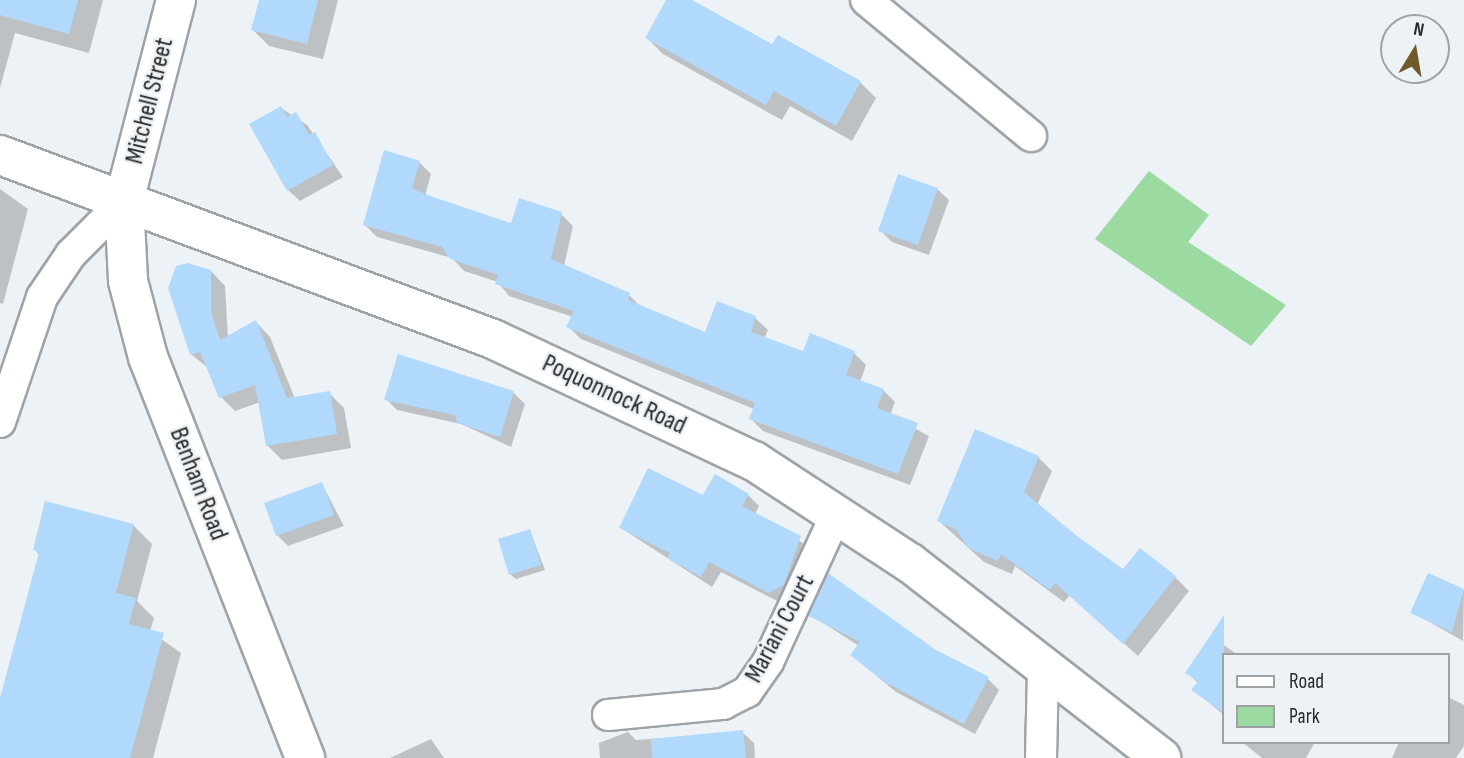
<!DOCTYPE html>
<html>
<head>
<meta charset="utf-8">
<style>
  body { margin:0 }
  #map { position:relative; width:1464px; height:758px; overflow:hidden; background:#edf2f6; font-family:"Sofia Sans Condensed",sans-serif }
  div>[style] { position:absolute }
  .green>* { inset:0; background:#9bdaa0 }
  .shadow>* { inset:0; background:#0003 }
  .building>* { inset:0; background:#b1d9fc }
  .roads { filter:drop-shadow(2px 0 #9ea3a7) drop-shadow(-2px 0 #9ea3a7) drop-shadow(0 2px #9ea3a7) drop-shadow(0 -2px #9ea3a7) }
  .street>* { height:30px; margin:-15px; padding:0 15px; transform-origin:15px; border-radius:15px; background:#fff }
  .secondary>* { height:38px; margin:-19px; padding:0 19px; transform-origin:19px; border-radius:19px; background:#fff }
  span { translate:-50% -50%; white-space:nowrap; text-align:center; line-height:1.15; -webkit-text-stroke:5px #edf2f6; paint-order:stroke }
  .street-label { font-size:26px; color:#282a2b }
  .legend { position:absolute; left:1222px; top:653px; width:228px; height:91px; box-sizing:border-box; background:#edf2f6; border:2px solid #9ea2a5; margin:0; padding:9px 12px; list-style:none; font-size:21px; color:#282a2b }
  .legend li { display:flex; align-items:center; gap:14px; height:35px }
  .legend b { width:35px; border:2px solid #9ea2a5 }
  .north { position:absolute; left:1380px; top:14px; width:70px; height:70px; box-sizing:border-box; background:#edf2f6; border:2px solid #9ea2a5; border-radius:50%; rotate:11deg; font-size:19px; font-weight:700; line-height:28px; text-align:center; color:#282a2b }
  .north::after { content:''; display:block; margin:auto; width:24px; height:32px; background:#705a29; clip-path:polygon(50% 0,100% 100%,50% 72%,0 100%) }
</style>
</head>
<body>
<div id="map">
  <div class="green">
    <i style="clip-path:polygon(1149px 171px,1209px 215px,1188px 242px,1286px 305px,1251px 346px,1095px 239px)"></i>
  </div>
  <div class="shadow">
    <i style="clip-path:polygon(0 0,103px 0,89px 53px,15px 33px,0 88px)"></i>
    <i style="clip-path:polygon(260px 0,338px 0,323px 59px,269px 46px,253px 30px)"></i>
    <i style="clip-path:polygon(668px 0,689px 0,773px 47px,860px 82px,876px 98px,852px 141px,790px 106px,782px 120px,663px 54px,647px 38px)"></i>
    <i style="clip-path:polygon(281px 108px,307px 125px,343px 177px,300px 201px,288px 190px)"></i>
    <i style="clip-path:polygon(419px 162px,431px 174px,425px 196px,512px 225px,561px 214px,573px 226px,564px 266px,629px 295px,642px 308px,706px 335px,718px 303px,755px 318px,768px 330px,764px 339px,804px 354px,854px 353px,866px 365px,860px 382px,883px 390px,895px 402px,890px 415px,929px 436px,910px 485px,763px 431px,751px 419px,754px 409px,581px 339px,569px 327px,573px 317px,509px 296px,498px 282px,464px 271px,452px 258px,377px 237px,365px 225px)"></i>
    <i style="clip-path:polygon(0 189px,28px 209px,3px 304px,0 303px)"></i>
    <i style="clip-path:polygon(937px 189px,949px 200px,929px 255px,892px 242px,880px 230px)"></i>
    <i style="clip-path:polygon(211px 271px,225px 286px,228px 338px,256px 322px,270px 337px,295px 399px,329px 393px,344px 408px,351px 448px,282px 460px,267px 445px,260px 402px,235px 411px,221px 397px,208px 368px,192px 355px,170px 288px)"></i>
    <i style="clip-path:polygon(399px 356px,514px 393px,525px 404px,511px 447px,461px 424px,397px 410px,386px 399px)"></i>
    <i style="clip-path:polygon(1038px 457px,1052px 471px,1037px 505px,1123px 572px,1175px 577px,1189px 591px,1138px 656px,1070px 595px,1064px 602px,1015px 566px,1012px 574px,984px 562px,939px 521px)"></i>
    <i style="clip-path:polygon(322px 484px,344px 526px,288px 546px,277px 535px)"></i>
    <i style="clip-path:polygon(748px 495px,759px 506px,755px 514px,811px 548px,781px 603px,721px 572px,712px 587px,621px 528px,704px 498px)"></i>
    <i style="clip-path:polygon(133px 525px,152px 544px,137px 601px,154px 618px,150px 631px,181px 653px,153px 758px,0 758px,0 705px,40px 555px,35px 550px)"></i>
    <i style="clip-path:polygon(530px 531px,545px 570px,516px 579px,510px 574px)"></i>
    <i style="clip-path:polygon(1429px 575px,1464px 591px,1463px 641px,1412px 612px)"></i>
    <i style="clip-path:polygon(811px 615px,935px 651px,988px 679px,999px 690px,975px 734px,896px 692px,852px 655px,859px 646px)"></i>
    <i style="clip-path:polygon(1212px 637px,1238px 655px,1224px 655px,1224px 715px,1193px 690px,1198px 683px,1188px 673px)"></i>
    <i style="clip-path:polygon(1448px 697px,1464px 705px,1464px 746px,1456px 758px,1392px 758px,1399px 742px,1448px 742px)"></i>
    <i style="clip-path:polygon(628px 732px,636px 740px,742px 732px,754px 743px,755px 758px,600px 758px,599px 743px)"></i>
    <i style="clip-path:polygon(431px 739px,444px 758px,390px 758px)"></i>
    <i style="clip-path:polygon(1242px 742px,1315px 742px,1306px 758px,1262px 758px)"></i>
  </div>
  <div class="building">
    <i style="clip-path:polygon(0 0,78px 0,69px 34px,0 15px)"></i>
    <i style="clip-path:polygon(259px 0,318px 0,307px 44px,251px 30px)"></i>
    <i style="clip-path:polygon(666px 0,692px 0,772px 44px,778px 35px,861px 81px,836px 126px,774px 91px,766px 105px,645px 38px)"></i>
    <i style="clip-path:polygon(281px 106px,287px 117px,296px 112px,309px 135px,315px 132px,333px 165px,287px 191px,249px 124px)"></i>
    <i style="clip-path:polygon(384px 150px,420px 161px,412px 188px,430px 196px,511px 223px,519px 198px,562px 212px,551px 259px,630px 293px,628px 300px,705px 332px,717px 301px,756px 316px,751px 332px,803px 351px,810px 333px,855px 351px,846px 375px,884px 389px,877px 408px,918px 423px,898px 474px,749px 419px,755px 403px,566px 327px,574px 311px,495px 284px,498px 275px,450px 259px,442px 247px,363px 225px)"></i>
    <i style="clip-path:polygon(898px 174px,938px 188px,918px 245px,878px 231px)"></i>
    <i style="clip-path:polygon(188px 263px,211px 270px,211px 312px,220px 340px,256px 320px,287px 398px,330px 391px,337px 434px,266px 446px,255px 385px,219px 398px,200px 352px,190px 355px,168px 288px,176px 266px)"></i>
    <i style="clip-path:polygon(398px 354px,514px 391px,500px 437px,457px 423px,455px 415px,384px 400px)"></i>
    <i style="clip-path:polygon(975px 429px,1039px 456px,1024px 492px,1078px 537px,1123px 569px,1140px 548px,1176px 576px,1123px 644px,1055px 583px,1050px 590px,1001px 554px,998px 561px,968px 548px,957px 530px,937px 521px)"></i>
    <i style="clip-path:polygon(648px 468px,703px 495px,715px 474px,749px 494px,742px 506px,801px 536px,784px 585px,769px 593px,709px 562px,701px 577px,667px 558px,670px 553px,619px 528px)"></i>
    <i style="clip-path:polygon(322px 482px,334px 515px,276px 536px,264px 503px)"></i>
    <i style="clip-path:polygon(45px 501px,134px 524px,116px 593px,136px 598px,129px 624px,164px 633px,130px 758px,0 758px,0 698px,39px 552px,33px 550px)"></i>
    <i style="clip-path:polygon(530px 529px,541px 565px,509px 575px,498px 539px)"></i>
    <i style="clip-path:polygon(828px 573px,936px 650px,989px 677px,964px 724px,883px 681px,850px 655px,860px 642px,809px 616px)"></i>
    <i style="clip-path:polygon(1428px 573px,1464px 589px,1452px 632px,1410px 613px)"></i>
    <i style="clip-path:polygon(1224px 615px,1224px 713px,1191px 690px,1198px 681px,1185px 673px)"></i>
    <i style="clip-path:polygon(743px 730px,746px 758px,652px 758px,651px 739px)"></i>
  </div>
  <div class="roads">
    <div class="street">
      <i style="left:866px;top:0;width:214px;rotate:39.5deg"></i>
      <i style="left:0;top:422px;width:132px;rotate:-71.4deg"></i>
      <i style="left:42px;top:297px;width:52px;rotate:-56deg"></i>
      <i style="left:71px;top:254px;width:75px;rotate:-45deg"></i>
      <i style="left:608px;top:715px;width:116px;rotate:-5.5deg"></i>
      <i style="left:723px;top:704px;width:27px;rotate:-27deg"></i>
      <i style="left:747px;top:692px;width:37px;rotate:-55deg"></i>
      <i style="left:768px;top:662px;width:164px;rotate:-65.2deg"></i>
      <i style="left:1041px;top:758px;width:90px;rotate:-88.7deg"></i>
    </div>
    <div class="secondary">
      <i style="left:176px;top:0;width:208px;rotate:104.5deg"></i>
      <i style="left:124px;top:201px;width:80px;rotate:87.1deg"></i>
      <i style="left:128px;top:281px;width:79px;rotate:75.3deg"></i>
      <i style="left:148px;top:357px;width:431px;rotate:68.6deg"></i>
      <i style="left:0;top:155px;width:526px;rotate:20.47deg"></i>
      <i style="left:493px;top:339px;width:288px;rotate:25.1deg"></i>
      <i style="left:754px;top:461px;width:186px;rotate:33.2deg"></i>
      <i style="left:910px;top:563px;width:318px;rotate:37.8deg"></i>
    </div>
  </div>
  <div class="street-label">
    <span style="left:150px;top:101px;rotate:-76deg">Mitchell Street</span>
    <span style="left:614px;top:395px;rotate:25deg">Poquonnock Road</span>
    <span style="left:198px;top:484px;rotate:69deg">Benham Road</span>
    <span style="left:780px;top:629px;rotate:-62deg">Mariani Court</span>
  </div>
  <ul class="legend">
  <li><b style="height:9px;background:#fff"></b>Road</li>
  <li><b style="height:19px;background:#9bdaa0"></b>Park</li>
  </ul>
  <div class="north">N</div>
</div>
</body>
</html>
